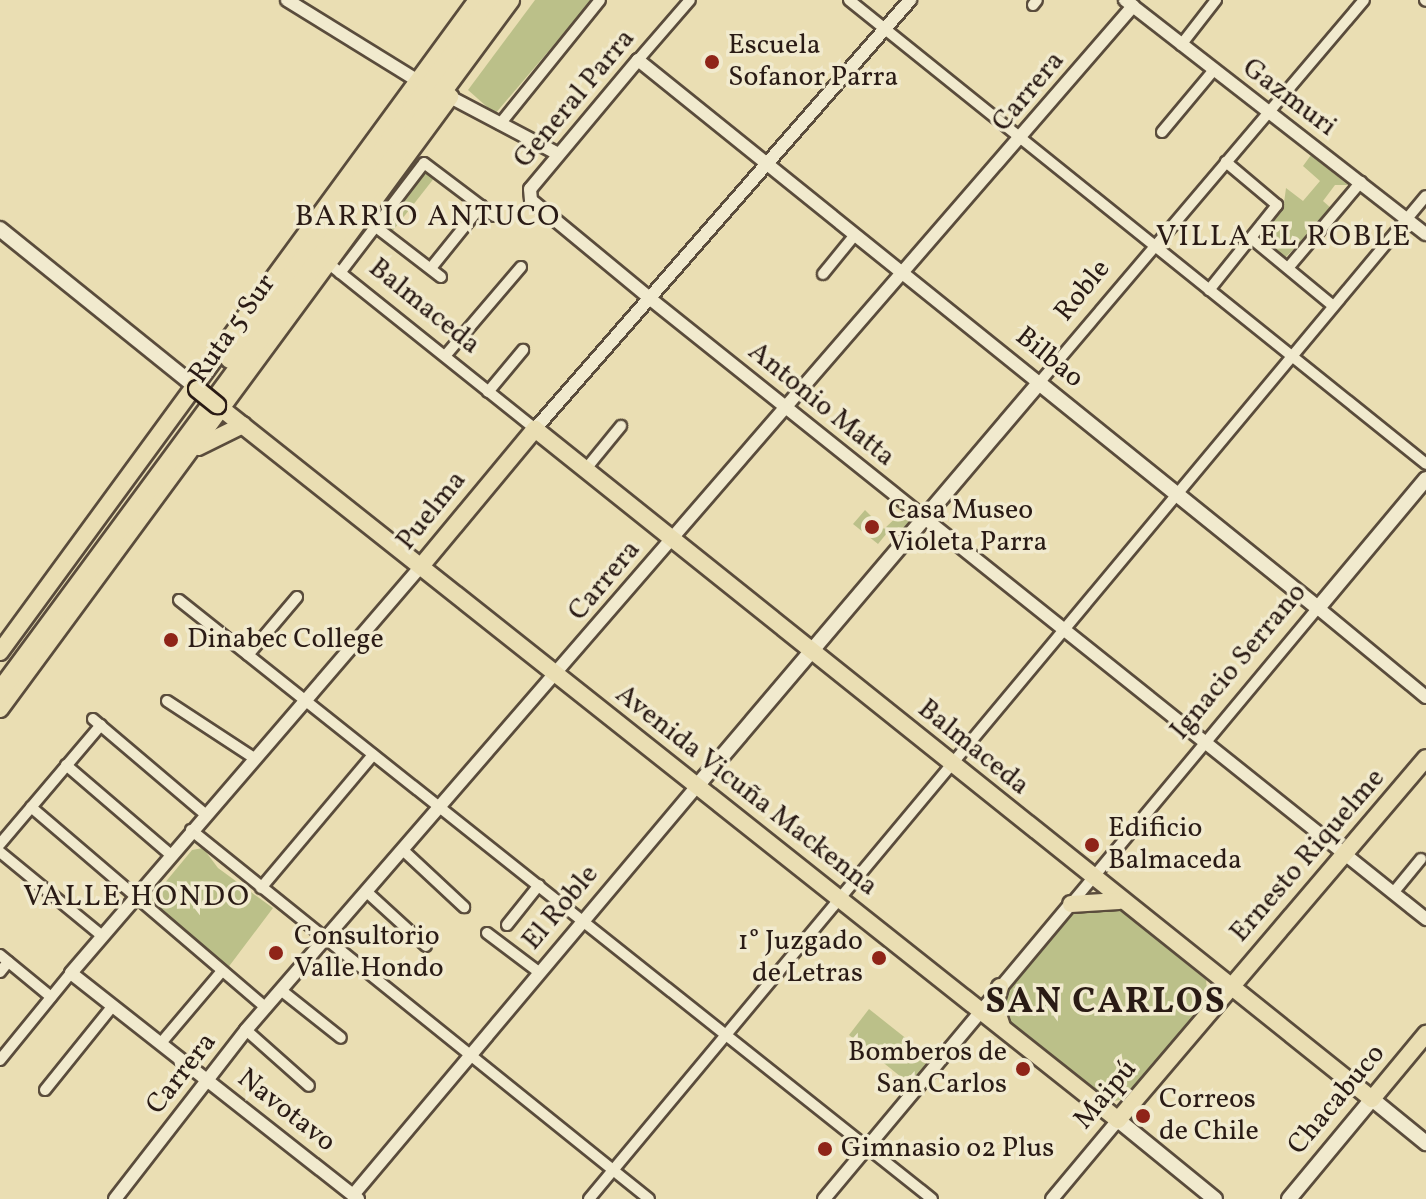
<!DOCTYPE html>
<html>
<head>
<meta charset="utf-8">
<style>
  body { margin:0 }
  #map { position:relative; width:1426px; height:1199px; overflow:hidden; background:#eadeb3; font-family:Vollkorn,serif }
  div>[style] { position:absolute }
  .green>* { inset:0; background:#bbc089 }
  .roads { filter:drop-shadow(2px 0 #5a4c3c) drop-shadow(-2px 0 #5a4c3c) drop-shadow(0 2px #5a4c3c) drop-shadow(0 -2px #5a4c3c) }
  .minor>* { height:10px; margin:-5px; padding:0 5px; transform-origin:5px; border-radius:5px; background:#f1eace }
  .tertiary>* { height:12px; margin:-6px; padding:0 6px; transform-origin:6px; border-radius:6px; background:#f1eace }
  .secondary>* { height:14px; margin:-7px; padding:0 7px; transform-origin:7px; border-radius:7px; background:#f1eace }
  .primary>* { height:16px; margin:-8px; padding:0 8px; transform-origin:8px; border-radius:8px; background:#eadeb3 }
  .motorway>* { height:18px; margin:-9px; padding:0 9px; transform-origin:9px; border-radius:9px; background:#eadeb3 }
  .bridges { filter:drop-shadow(2px 0 #2a1b15) drop-shadow(-2px 0 #2a1b15) drop-shadow(0 2px #2a1b15) drop-shadow(0 -2px #2a1b15) }
  .primary-bridge>* { height:16px; margin:-8px; padding:0 8px; transform-origin:8px; border-radius:8px; background:#eadeb3 }
  .dots>* { width:22px; height:22px; translate:-50% -50%; box-sizing:border-box; border:4px solid #f1eace; border-radius:50% }
  span { translate:-50% -50%; white-space:nowrap; text-align:center; line-height:1.15; -webkit-text-stroke:7px #f1eace; paint-order:stroke }
  .poi-label { font-size:28px; color:#2a1b15 }
  .left { translate:0 -50%; text-align:left }
  .right { translate:-100% -50%; text-align:right }
  .street-label { font-size:28px; color:#2a1b15 }
  .neighbourhood-label { font-size:30px; color:#2a1b15; letter-spacing:2px }
  .district-label { font-size:36px; color:#2a1b15; font-weight:700; letter-spacing:2px }
</style>
</head>
<body>
<div id="map">
  <div class="green">
    <i style="clip-path:polygon(535px 0,592px 0,495px 114px,468px 90px)"></i>
    <i style="clip-path:polygon(1311px 155px,1348px 185px,1335px 185px,1323px 201px,1332px 209px,1284px 259px,1258px 235px,1284px 203px,1286px 188px,1303px 201px,1320px 181px,1303px 166px)"></i>
    <i style="clip-path:polygon(426px 169px,435px 177px,391px 233px,383px 226px)"></i>
    <i style="clip-path:polygon(905px 509px,916px 518px,901px 541px,887px 533px,878px 544px,853px 524px,865px 510px,884px 529px)"></i>
    <i style="clip-path:polygon(203px 848px,218px 868px,273px 908px,227px 969px,149px 902px,192px 850px)"></i>
    <i style="clip-path:polygon(1114px 905px,1206px 980px,1208px 998px,1127px 1099px,1108px 1102px,1005px 1024px,1001px 1007px,1008px 990px,1079px 907px)"></i>
    <i style="clip-path:polygon(869px 1009px,932px 1059px,911px 1085px,849px 1035px)"></i>
  </div>
  <div class="roads">
    <div class="minor">
      <i style="left:849px;top:0;width:740px;rotate:38.8deg"></i>
      <i style="left:1425px;top:0;width:1px;rotate:45deg"></i>
      <i style="left:1033px;top:5px;width:6px;rotate:-51deg"></i>
      <i style="left:1181px;top:45px;width:57px;rotate:-52.1deg"></i>
      <i style="left:638px;top:60px;width:79px;rotate:-49.1deg"></i>
      <i style="left:500px;top:124px;width:159px;rotate:-51.1deg"></i>
      <i style="left:1162px;top:132px;width:80px;rotate:-50.1deg"></i>
      <i style="left:376px;top:227px;width:82px;rotate:37.6deg"></i>
      <i style="left:1251px;top:238px;width:105px;rotate:39.6deg"></i>
      <i style="left:328px;top:263px;width:265px;rotate:38.7deg"></i>
      <i style="left:431px;top:268px;width:80px;rotate:-51.1deg"></i>
      <i style="left:1288px;top:268px;width:113px;rotate:-49.7deg"></i>
      <i style="left:340px;top:273px;width:138px;rotate:-52.6deg"></i>
      <i style="left:424px;top:163px;width:88px;rotate:37.1deg"></i>
      <i style="left:823px;top:274px;width:49px;rotate:-50.8deg"></i>
      <i style="left:1209px;top:290px;width:109px;rotate:-51.3deg"></i>
      <i style="left:1277px;top:205px;width:67px;rotate:-139.9deg"></i>
      <i style="left:445px;top:356px;width:117px;rotate:-49.5deg"></i>
      <i style="left:1039px;top:383px;width:502px;rotate:-49.68deg"></i>
      <i style="left:488px;top:392px;width:55px;rotate:-50.2deg"></i>
      <i style="left:585px;top:470px;width:57px;rotate:-50.7deg"></i>
      <i style="left:179px;top:600px;width:962px;rotate:38.5deg"></i>
      <i style="left:248px;top:655px;width:76px;rotate:-49.8deg"></i>
      <i style="left:167px;top:701px;width:104px;rotate:33.2deg"></i>
      <i style="left:93px;top:719px;width:147px;rotate:40.3deg"></i>
      <i style="left:66px;top:765px;width:137px;rotate:40.6deg"></i>
      <i style="left:31px;top:807px;width:309px;rotate:40.5deg"></i>
      <i style="left:191px;top:830px;width:588px;rotate:38.86deg"></i>
      <i style="left:0;top:844px;width:156px;rotate:-49.7deg"></i>
      <i style="left:0;top:852px;width:131px;rotate:39.4deg"></i>
      <i style="left:405px;top:852px;width:81px;rotate:43deg"></i>
      <i style="left:261px;top:888px;width:174px;rotate:-49.9deg"></i>
      <i style="left:1393px;top:893px;width:44px;rotate:-50.5deg"></i>
      <i style="left:369px;top:894px;width:77px;rotate:42.4deg"></i>
      <i style="left:1071px;top:904px;width:386px;rotate:-50.2deg"></i>
      <i style="left:507px;top:925px;width:51px;rotate:-51.3deg"></i>
      <i style="left:487px;top:933px;width:66px;rotate:37deg"></i>
      <i style="left:0;top:955px;width:66px;rotate:39.5deg"></i>
      <i style="left:0;top:972px;width:13px;rotate:-51deg"></i>
      <i style="left:282px;top:991px;width:75px;rotate:38.5deg"></i>
      <i style="left:246px;top:1030px;width:84px;rotate:41.6deg"></i>
      <i style="left:161px;top:1043px;width:94px;rotate:-49.7deg"></i>
      <i style="left:0;top:1060px;width:112px;rotate:-50.8deg"></i>
      <i style="left:45px;top:1090px;width:107px;rotate:-51.1deg"></i>
      <i style="left:589px;top:1199px;width:1306px;rotate:-50.16deg"></i>
    </div>
    <div class="tertiary">
      <i style="left:287px;top:0;width:154px;rotate:31.7deg"></i>
      <i style="left:1125px;top:0;width:381px;rotate:37.9deg"></i>
      <i style="left:450px;top:97px;width:122px;rotate:27.8deg"></i>
      <i style="left:1039px;top:383px;width:515px;rotate:-141.15deg"></i>
      <i style="left:638px;top:60px;width:168px;rotate:129.9deg"></i>
      <i style="left:530px;top:189px;width:11px;rotate:85deg"></i>
      <i style="left:531px;top:200px;width:158px;rotate:39.6deg"></i>
      <i style="left:653px;top:301px;width:990px;rotate:38.64deg"></i>
      <i style="left:535px;top:429px;width:570px;rotate:-48.84deg"></i>
      <i style="left:1318px;top:608px;width:140px;rotate:39.5deg"></i>
      <i style="left:353px;top:1195px;width:534px;rotate:-49.93deg"></i>
      <i style="left:115px;top:1199px;width:214px;rotate:-52.2deg"></i>
      <i style="left:246px;top:1030px;width:1355px;rotate:-49.1deg"></i>
      <i style="left:358px;top:1199px;width:365px;rotate:-141.8deg"></i>
      <i style="left:71px;top:973px;width:538px;rotate:-49.29deg"></i>
      <i style="left:824px;top:1199px;width:385px;rotate:-50.1deg"></i>
      <i style="left:1052px;top:1199px;width:103px;rotate:-50.1deg"></i>
    </div>
    <div class="secondary">
      <i style="left:0;top:229px;width:252px;rotate:38.9deg"></i>
      <i style="left:697px;top:786px;width:529px;rotate:-49.68deg"></i>
      <i style="left:1039px;top:383px;width:358px;rotate:38.9deg"></i>
      <i style="left:1318px;top:608px;width:168px;rotate:-50.1deg"></i>
      <i style="left:1118px;top:1120px;width:125px;rotate:39.2deg"></i>
      <i style="left:1289px;top:1199px;width:130px;rotate:-50.3deg"></i>
      <i style="left:1372px;top:1099px;width:70px;rotate:39.2deg"></i>
    </div>
    <div class="primary">
      <i style="left:217px;top:405px;width:1150px;rotate:38.43deg"></i>
      <i style="left:1118px;top:1120px;width:475px;rotate:-49.6deg"></i>
      <i style="left:198px;top:447px;width:50px;rotate:-26.1deg"></i>
      <i style="left:422px;top:565px;width:177px;rotate:-50.3deg"></i>
      <i style="left:535px;top:429px;width:1072px;rotate:38.68deg"></i>
      <i style="left:1372px;top:1099px;width:85px;rotate:-50.3deg"></i>
      <i style="left:0;top:652px;width:808px;rotate:-53.81deg"></i>
      <i style="left:0;top:709px;width:760px;rotate:-53.67deg"></i>
      <i style="left:1071px;top:904px;width:48px;rotate:-3.6deg"></i>
      <i style="left:1000px;top:987px;width:19px;rotate:106deg"></i>
      <i style="left:995px;top:1005px;width:23px;rotate:72deg"></i>
    </div>
    <div class="motorway">
      <i style="left:230px;top:359px;width:444px;rotate:-53.9deg"></i>
      <i style="left:0;top:691px;width:859px;rotate:-53.57deg"></i>
    </div>
  </div>
  <div class="bridges">
    <div class="primary-bridge">
      <i style="left:197px;top:389px;width:26px;rotate:39deg"></i>
    </div>
  </div>
  <div class="dots">
    <i style="left:712px;top:62px;background:#8f2418"></i>
    <i style="left:872px;top:527px;background:#8f2418"></i>
    <i style="left:171px;top:640px;background:#8f2418"></i>
    <i style="left:1092px;top:845px;background:#8f2418"></i>
    <i style="left:276px;top:953px;background:#8f2418"></i>
    <i style="left:879px;top:958px;background:#8f2418"></i>
    <i style="left:1023px;top:1069px;background:#8f2418"></i>
    <i style="left:1143px;top:1116px;background:#8f2418"></i>
    <i style="left:825px;top:1149px;background:#8f2418"></i>
  </div>
  <div class="poi-label">
    <span class="left" style="left:728px;top:62px">Escuela<br>Sofanor Parra</span>
    <span class="left" style="left:888px;top:527px">Casa Museo<br>Violeta Parra</span>
    <span class="left" style="left:187px;top:640px">Dinabec College</span>
    <span class="left" style="left:1108px;top:845px">Edificio<br>Balmaceda</span>
    <span class="left" style="left:294px;top:953px">Consultorio<br>Valle Hondo</span>
    <span class="right" style="left:863px;top:958px">1° Juzgado<br>de Letras</span>
    <span class="right" style="left:1007px;top:1069px">Bomberos de<br>San Carlos</span>
    <span class="left" style="left:1159px;top:1116px">Correos<br>de Chile</span>
    <span class="left" style="left:841px;top:1149px">Gimnasio o2 Plus</span>
  </div>
  <div class="street-label">
    <span style="left:1029px;top:92px;rotate:-50deg">Carrera</span>
    <span style="left:1289px;top:98px;rotate:37deg">Gazmuri</span>
    <span style="left:575px;top:99px;rotate:-50deg">General Parra</span>
    <span style="left:1083px;top:291px;rotate:-51deg">Roble</span>
    <span style="left:424px;top:307px;rotate:39deg">Balmaceda</span>
    <span style="left:233px;top:329px;rotate:-54deg">Ruta 5 Sur</span>
    <span style="left:1049px;top:358px;rotate:39deg">Bilbao</span>
    <span style="left:821px;top:405px;rotate:39deg">Antonio Matta</span>
    <span style="left:432px;top:511px;rotate:-51deg">Puelma</span>
    <span style="left:605px;top:581px;rotate:-50deg">Carrera</span>
    <span style="left:1239px;top:662px;rotate:-50deg">Ignacio Serrano</span>
    <span style="left:973px;top:748px;rotate:39deg">Balmaceda</span>
    <span style="left:746px;top:791px;rotate:38deg">Avenida Vicuña Mackenna</span>
    <span style="left:1308px;top:856px;rotate:-49deg">Ernesto Riquelme</span>
    <span style="left:561px;top:908px;rotate:-50deg">El Roble</span>
    <span style="left:182px;top:1074px;rotate:-52deg">Carrera</span>
    <span style="left:1106px;top:1095px;rotate:-50deg">Maipú</span>
    <span style="left:1337px;top:1100px;rotate:-50deg">Chacabuco</span>
    <span style="left:286px;top:1111px;rotate:38deg">Navotavo</span>
  </div>
  <div class="neighbourhood-label">
    <span style="left:428px;top:217px">BARRIO ANTUCO</span>
    <span style="left:1284px;top:237px">VILLA EL ROBLE</span>
    <span style="left:137px;top:897px">VALLE HONDO</span>
  </div>
  <div class="district-label">
    <span style="left:1106px;top:1004px">SAN CARLOS</span>
  </div>
</div>
</body>
</html>
